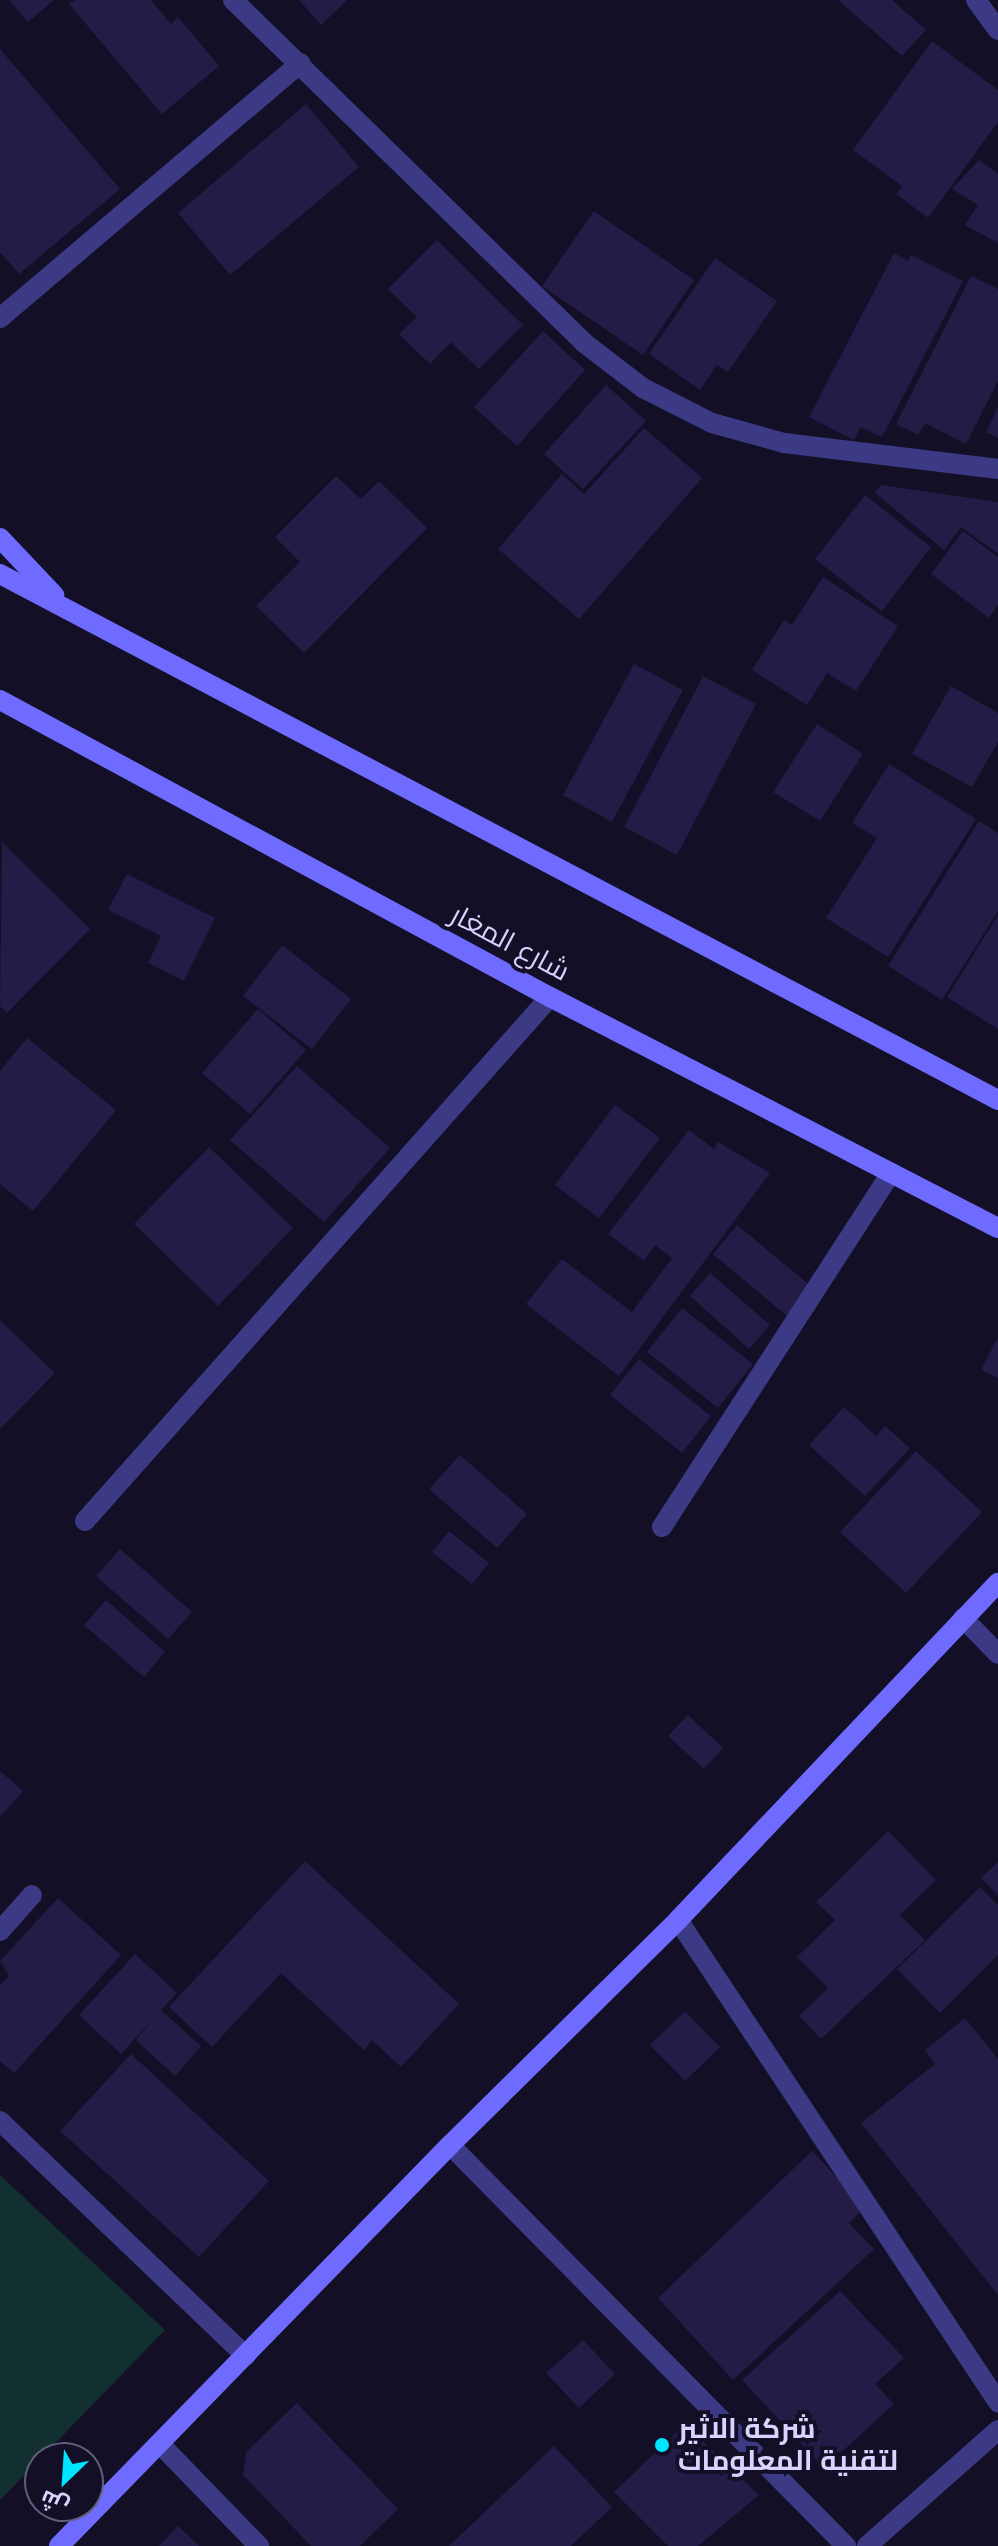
<!DOCTYPE html>
<html>
<head>
<meta charset="utf-8">
<style>
  body { margin:0 }
  #map { position:relative; width:998px; height:2546px; overflow:hidden; background:#130f26; font-family:Helvetica,Cairo,sans-serif }
  div>[style] { position:absolute }
  .green>* { inset:0; background:#12302f }
  .building>* { inset:0; background:#241b47 }
  .lane>* { height:20px; margin:-10px; padding:0 10px; transform-origin:10px; border-radius:10px; background:#3d3a85 }
  .street>* { height:20px; margin:-10px; padding:0 10px; transform-origin:10px; border-radius:10px; background:#3d3a85 }
  .secondary>* { height:20px; margin:-10px; padding:0 10px; transform-origin:10px; border-radius:10px; background:#6f6bff }
  .dots>* { width:22px; height:22px; translate:-50% -50%; box-sizing:border-box; border:4px solid #130f26; border-radius:50% }
  span { translate:-50% -50%; white-space:nowrap; text-align:center; line-height:1.15; -webkit-text-stroke:8px #130f26; paint-order:stroke }
  .street-label { font-size:28px; color:#d9d4ff }
  .poi-label { font-size:28px; color:#d9d4ff; font-weight:700 }
  .left { translate:0 -50%; text-align:left }
  .north { position:absolute; left:24px; top:2442px; width:80px; height:80px; box-sizing:border-box; background:#130f26; border:2px solid #625e7d; border-radius:50%; rotate:205deg; font-size:22px; font-weight:700; line-height:32px; text-align:center; color:#d9d4ff }
  .north::after { content:''; display:block; margin:auto; width:28px; height:36px; background:#00e5ff; clip-path:polygon(50% 0,100% 100%,50% 72%,0 100%) }
</style>
</head>
<body>
<div id="map">
  <div class="green">
    <i style="clip-path:polygon(0 2175px,165px 2330px,0 2500px)"></i>
  </div>
  <div class="building">
    <i style="clip-path:polygon(9px 0,54px 0,28px 22px)"></i>
    <i style="clip-path:polygon(75px 0,151px 0,171px 24px,178px 17px,219px 66px,162px 114px,69px 4px)"></i>
    <i style="clip-path:polygon(299px 0,347px 0,321px 25px)"></i>
    <i style="clip-path:polygon(838px 0,892px 0,926px 30px,902px 56px)"></i>
    <i style="clip-path:polygon(932px 41px,998px 90px,998px 122px,928px 218px,896px 194px,902px 186px,853px 150px)"></i>
    <i style="clip-path:polygon(0 49px,120px 189px,19px 274px,0 252px)"></i>
    <i style="clip-path:polygon(306px 104px,359px 167px,230px 275px,178px 213px)"></i>
    <i style="clip-path:polygon(979px 160px,998px 174px,998px 243px,965px 225px,978px 205px,952px 189px)"></i>
    <i style="clip-path:polygon(594px 211px,694px 280px,643px 355px,542px 286px)"></i>
    <i style="clip-path:polygon(437px 240px,523px 325px,479px 369px,451px 342px,430px 364px,399px 334px,417px 317px,388px 289px)"></i>
    <i style="clip-path:polygon(894px 253px,908px 261px,911px 255px,963px 281px,882px 437px,861px 427px,854px 440px,809px 417px)"></i>
    <i style="clip-path:polygon(715px 258px,777px 301px,728px 372px,717px 365px,700px 390px,649px 354px)"></i>
    <i style="clip-path:polygon(971px 276px,998px 289px,998px 381px,966px 444px,925px 423px,918px 435px,896px 424px)"></i>
    <i style="clip-path:polygon(543px 331px,585px 370px,517px 446px,474px 407px)"></i>
    <i style="clip-path:polygon(606px 385px,646px 421px,583px 489px,544px 454px)"></i>
    <i style="clip-path:polygon(998px 407px,998px 438px,986px 432px)"></i>
    <i style="clip-path:polygon(644px 428px,702px 478px,579px 619px,498px 549px,562px 474px,584px 494px)"></i>
    <i style="clip-path:polygon(336px 476px,361px 499px,379px 481px,427px 528px,304px 653px,256px 606px,300px 562px,275px 537px)"></i>
    <i style="clip-path:polygon(881px 485px,998px 502px,998px 554px,961px 527px,944px 550px,875px 493px)"></i>
    <i style="clip-path:polygon(865px 495px,931px 547px,882px 611px,815px 559px)"></i>
    <i style="clip-path:polygon(963px 531px,998px 557px,998px 605px,989px 618px,931px 574px)"></i>
    <i style="clip-path:polygon(823px 577px,898px 626px,856px 691px,827px 673px,807px 705px,752px 670px,784px 620px,792px 625px)"></i>
    <i style="clip-path:polygon(634px 664px,683px 690px,612px 822px,563px 795px)"></i>
    <i style="clip-path:polygon(703px 676px,756px 704px,677px 855px,624px 827px)"></i>
    <i style="clip-path:polygon(951px 686px,998px 713px,998px 742px,972px 787px,912px 754px)"></i>
    <i style="clip-path:polygon(817px 724px,863px 754px,820px 821px,773px 792px)"></i>
    <i style="clip-path:polygon(889px 764px,976px 819px,888px 957px,826px 918px,877px 838px,852px 823px)"></i>
    <i style="clip-path:polygon(979px 821px,998px 833px,998px 911px,942px 1000px,888px 966px)"></i>
    <i style="clip-path:polygon(2px 842px,90px 929px,7px 1013px,0 1006px)"></i>
    <i style="clip-path:polygon(127px 874px,215px 918px,184px 981px,148px 963px,161px 936px,108px 910px)"></i>
    <i style="clip-path:polygon(998px 915px,998px 1029px,947px 997px)"></i>
    <i style="clip-path:polygon(282px 945px,351px 999px,312px 1049px,243px 996px)"></i>
    <i style="clip-path:polygon(258px 1009px,306px 1050px,250px 1114px,202px 1073px)"></i>
    <i style="clip-path:polygon(27px 1038px,116px 1110px,33px 1211px,0 1184px,0 1071px)"></i>
    <i style="clip-path:polygon(297px 1066px,390px 1148px,324px 1222px,230px 1140px)"></i>
    <i style="clip-path:polygon(615px 1105px,660px 1138px,599px 1218px,555px 1185px)"></i>
    <i style="clip-path:polygon(689px 1130px,714px 1149px,718px 1142px,770px 1173px,619px 1376px,526px 1304px,562px 1259px,632px 1312px,672px 1258px,655px 1245px,644px 1261px,608px 1234px)"></i>
    <i style="clip-path:polygon(209px 1147px,293px 1228px,218px 1306px,134px 1224px)"></i>
    <i style="clip-path:polygon(737px 1225px,812px 1287px,787px 1316px,713px 1254px)"></i>
    <i style="clip-path:polygon(710px 1273px,770px 1325px,749px 1349px,690px 1296px)"></i>
    <i style="clip-path:polygon(682px 1308px,753px 1364px,718px 1408px,647px 1352px)"></i>
    <i style="clip-path:polygon(0 1320px,55px 1373px,0 1429px)"></i>
    <i style="clip-path:polygon(998px 1337px,998px 1378px,981px 1370px)"></i>
    <i style="clip-path:polygon(639px 1359px,711px 1416px,682px 1453px,610px 1395px)"></i>
    <i style="clip-path:polygon(844px 1407px,876px 1436px,885px 1426px,910px 1448px,865px 1496px,809px 1445px)"></i>
    <i style="clip-path:polygon(916px 1451px,982px 1512px,906px 1593px,840px 1532px)"></i>
    <i style="clip-path:polygon(460px 1455px,527px 1514px,497px 1548px,429px 1489px)"></i>
    <i style="clip-path:polygon(449px 1531px,489px 1563px,472px 1584px,432px 1552px)"></i>
    <i style="clip-path:polygon(120px 1549px,192px 1612px,168px 1639px,96px 1576px)"></i>
    <i style="clip-path:polygon(106px 1600px,165px 1652px,144px 1677px,84px 1625px)"></i>
    <i style="clip-path:polygon(688px 1715px,723px 1748px,704px 1769px,668px 1736px)"></i>
    <i style="clip-path:polygon(0 1771px,23px 1791px,0 1817px)"></i>
    <i style="clip-path:polygon(888px 1831px,936px 1880px,900px 1915px,925px 1940px,821px 2039px,799px 2016px,828px 1988px,797px 1957px,835px 1920px,816px 1902px)"></i>
    <i style="clip-path:polygon(305px 1861px,459px 2004px,401px 2067px,372px 2040px,364px 2050px,281px 1973px,212px 2047px,169px 2007px)"></i>
    <i style="clip-path:polygon(998px 1862px,998px 1895px,981px 1878px)"></i>
    <i style="clip-path:polygon(980px 1887px,998px 1905px,998px 1955px,940px 2013px,897px 1969px)"></i>
    <i style="clip-path:polygon(58px 1898px,121px 1955px,14px 2073px,0 2061px,0 1985px,9px 1976px,0 1961px)"></i>
    <i style="clip-path:polygon(135px 1954px,177px 1993px,161px 2010px,201px 2046px,175px 2076px,136px 2040px,154px 2018px,121px 2054px,79px 2015px)"></i>
    <i style="clip-path:polygon(685px 2011px,720px 2047px,685px 2081px,650px 2045px)"></i>
    <i style="clip-path:polygon(965px 2018px,998px 2059px,998px 2295px,861px 2123px,935px 2064px,925px 2050px)"></i>
    <i style="clip-path:polygon(131px 2054px,269px 2181px,199px 2257px,60px 2131px)"></i>
    <i style="clip-path:polygon(812px 2151px,865px 2207px,849px 2223px,874px 2249px,733px 2380px,658px 2298px)"></i>
    <i style="clip-path:polygon(840px 2291px,904px 2358px,875px 2384px,894px 2404px,824px 2468px,742px 2380px)"></i>
    <i style="clip-path:polygon(583px 2340px,615px 2374px,579px 2408px,546px 2373px)"></i>
    <i style="clip-path:polygon(297px 2403px,398px 2509px,360px 2546px,311px 2546px,243px 2475px,246px 2452px)"></i>
    <i style="clip-path:polygon(685px 2424px,759px 2495px,698px 2546px,668px 2546px,614px 2492px)"></i>
    <i style="clip-path:polygon(554px 2446px,612px 2507px,571px 2546px,449px 2546px)"></i>
    <i style="clip-path:polygon(178px 2526px,199px 2546px,159px 2546px)"></i>
  </div>
  <div class="lane">
    <i style="left:963px;top:1618px;width:50px;rotate:45.8deg"></i>
  </div>
  <div class="street">
    <i style="left:233px;top:0;width:489px;rotate:44.3deg"></i>
    <i style="left:583px;top:342px;width:76px;rotate:37.5deg"></i>
    <i style="left:643px;top:388px;width:77px;rotate:26.9deg"></i>
    <i style="left:712px;top:423px;width:75px;rotate:15.5deg"></i>
    <i style="left:784px;top:443px;width:216px;rotate:6.9deg"></i>
    <i style="left:976px;top:0;width:37px;rotate:54deg"></i>
    <i style="left:0;top:318px;width:394px;rotate:-40.3deg"></i>
    <i style="left:85px;top:1521px;width:701px;rotate:-48.41deg"></i>
    <i style="left:662px;top:1527px;width:422px;rotate:-57.1deg"></i>
    <i style="left:678px;top:1920px;width:579px;rotate:56.42deg"></i>
    <i style="left:0;top:1931px;width:48px;rotate:-48.4deg"></i>
    <i style="left:0;top:2121px;width:340px;rotate:43.7deg"></i>
    <i style="left:450px;top:2145px;width:564px;rotate:45.36deg"></i>
    <i style="left:161px;top:2445px;width:141px;rotate:45.9deg"></i>
    <i style="left:867px;top:2546px;width:175px;rotate:-41.5deg"></i>
  </div>
  <div class="secondary">
    <i style="left:0;top:538px;width:79px;rotate:46.5deg"></i>
    <i style="left:0;top:574px;width:1128px;rotate:27.79deg"></i>
    <i style="left:0;top:700px;width:625px;rotate:28.37deg"></i>
    <i style="left:550px;top:997px;width:504px;rotate:27.28deg"></i>
    <i style="left:59px;top:2546px;width:560px;rotate:-45.72deg"></i>
    <i style="left:450px;top:2145px;width:320px;rotate:-44.6deg"></i>
    <i style="left:678px;top:1920px;width:465px;rotate:-46.5deg"></i>
  </div>
  <div class="dots">
    <i style="left:662px;top:2445px;background:#00e5ff"></i>
  </div>
  <div class="street-label">
    <span style="left:510px;top:943px;rotate:28deg">شارع المغار</span>
  </div>
  <div class="poi-label">
    <span class="left" style="left:678px;top:2445px">شركة الاثير<br>لتقنية المعلومات</span>
  </div>
  <div class="north">ش</div>
</div>
</body>
</html>
